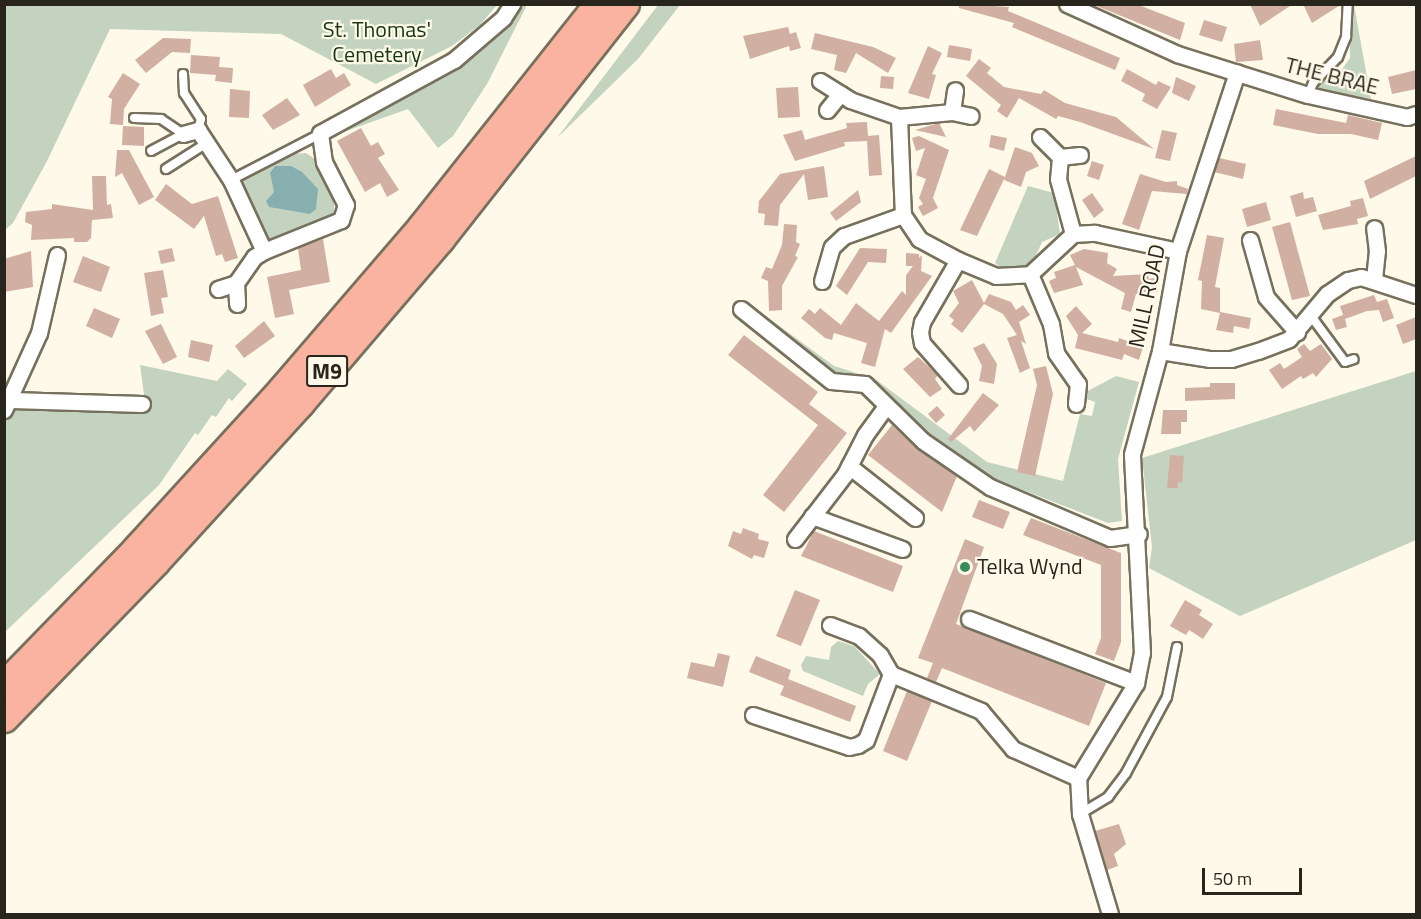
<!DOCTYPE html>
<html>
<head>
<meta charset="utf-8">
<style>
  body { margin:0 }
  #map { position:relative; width:1421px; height:919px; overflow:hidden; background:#fef9e8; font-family:"Titillium Web",sans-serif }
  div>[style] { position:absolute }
  .green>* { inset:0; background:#c3d3c0 }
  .water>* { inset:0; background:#88afb0 }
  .building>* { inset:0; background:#d1b0a3 }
  .roads { filter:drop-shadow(2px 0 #76705d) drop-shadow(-2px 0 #76705d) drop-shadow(0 2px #76705d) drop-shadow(0 -2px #76705d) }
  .service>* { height:8px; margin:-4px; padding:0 4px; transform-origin:4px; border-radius:4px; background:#fff }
  .minor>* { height:15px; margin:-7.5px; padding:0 7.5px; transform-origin:7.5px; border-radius:7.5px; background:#fff }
  .motorway>* { height:27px; margin:-13.5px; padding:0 13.5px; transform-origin:13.5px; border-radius:13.5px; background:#fab3a0 }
  .dots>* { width:16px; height:16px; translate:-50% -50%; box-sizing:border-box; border:3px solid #fef9e8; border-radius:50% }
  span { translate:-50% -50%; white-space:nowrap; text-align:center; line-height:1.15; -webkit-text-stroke:4.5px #fef9e8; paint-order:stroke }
  .shield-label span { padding:2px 4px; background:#fef9e8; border:2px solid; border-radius:4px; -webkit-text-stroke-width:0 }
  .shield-label { font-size:21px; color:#28251d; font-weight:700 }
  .park-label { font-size:22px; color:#173611 }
  .street-label { font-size:22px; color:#28251d }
  .poi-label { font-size:22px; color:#28251d }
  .left { translate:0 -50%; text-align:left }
  .frame { position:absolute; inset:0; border:6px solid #28251d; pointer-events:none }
  .scale { position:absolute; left:1202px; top:868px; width:100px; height:27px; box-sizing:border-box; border:3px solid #28251d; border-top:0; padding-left:8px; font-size:18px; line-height:21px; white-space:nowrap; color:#28251d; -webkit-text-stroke:4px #fef9e8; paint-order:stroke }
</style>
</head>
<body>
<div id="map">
  <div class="green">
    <i style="clip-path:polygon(5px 4px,496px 4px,497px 5px,480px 25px,452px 46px,376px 84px,281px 34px,110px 29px,47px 161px,13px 223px,5px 230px)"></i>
    <i style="clip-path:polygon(517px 5px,527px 5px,487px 84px,453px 136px,438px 148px,408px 109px,338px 134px,336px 131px,473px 57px)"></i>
    <i style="clip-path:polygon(658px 5px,680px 5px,638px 59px,557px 138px)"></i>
    <i style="clip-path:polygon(1350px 5px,1354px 5px,1371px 99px,1319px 89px,1318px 85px,1340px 72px,1350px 58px)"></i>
    <i style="clip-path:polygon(306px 153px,315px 159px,334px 195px,334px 214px,319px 224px,264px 243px,237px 184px,291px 154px)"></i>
    <i style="clip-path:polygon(1028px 186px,1054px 193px,1060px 234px,1042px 242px,1032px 264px,1004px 270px,995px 263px)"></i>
    <i style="clip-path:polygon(748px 303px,834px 366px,875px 379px,987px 462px,1063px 481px,1080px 414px,1092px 416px,1095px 402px,1084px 398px,1086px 392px,1116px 376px,1139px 382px,1118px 459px,1122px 521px,1108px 523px,992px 478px,943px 448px,910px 414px,870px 382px,837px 374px)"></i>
    <i style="clip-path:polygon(140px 365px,217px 381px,228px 369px,247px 384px,232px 401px,229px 398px,216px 417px,212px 415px,198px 435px,195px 433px,159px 485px,5px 632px,4px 422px,9px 408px,146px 409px)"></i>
    <i style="clip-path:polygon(1416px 371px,1416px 540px,1240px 616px,1149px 568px,1152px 547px,1142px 458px)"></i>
    <i style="clip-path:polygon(838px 641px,854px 646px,880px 674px,868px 684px,863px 696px,803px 671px,801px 665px,806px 656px,829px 660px,831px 647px)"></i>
  </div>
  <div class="water">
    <i style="clip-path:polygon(275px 166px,291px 166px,302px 172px,318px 189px,316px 209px,310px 214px,269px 207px,266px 201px,274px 192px,270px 173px)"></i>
  </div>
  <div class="building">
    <i style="clip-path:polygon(959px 4px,1009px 7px,1008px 11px,1120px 58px,1115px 70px,1012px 27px,1014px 23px,959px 8px)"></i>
    <i style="clip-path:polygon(1092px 4px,1136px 4px,1185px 23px,1180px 40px)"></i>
    <i style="clip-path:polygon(1250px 4px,1293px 4px,1260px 26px)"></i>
    <i style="clip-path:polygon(1303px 4px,1342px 4px,1312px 23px)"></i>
    <i style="clip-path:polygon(1204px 20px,1227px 27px,1222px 42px,1199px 35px)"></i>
    <i style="clip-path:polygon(788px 27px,790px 34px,796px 32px,801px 48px,790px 51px,789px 46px,750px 59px,743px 36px)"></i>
    <i style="clip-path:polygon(815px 33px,873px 47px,896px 58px,888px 73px,856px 53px,846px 73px,834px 70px,837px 55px,811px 49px)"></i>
    <i style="clip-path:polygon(163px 38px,191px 39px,190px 53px,172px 52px,146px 73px,135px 60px)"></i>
    <i style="clip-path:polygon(1260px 40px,1263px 60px,1236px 62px,1234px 44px)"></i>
    <i style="clip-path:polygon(949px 45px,972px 49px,970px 61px,947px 57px)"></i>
    <i style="clip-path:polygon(928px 46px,942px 53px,932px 74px,936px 75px,929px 99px,908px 93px)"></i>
    <i style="clip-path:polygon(191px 55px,220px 57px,219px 67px,233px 68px,232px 83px,215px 81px,216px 75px,190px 73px)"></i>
    <i style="clip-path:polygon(979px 59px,991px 68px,987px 73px,1004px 87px,1041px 94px,1044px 90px,1065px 103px,1116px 117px,1154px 149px,1080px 122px,1058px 116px,1056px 119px,1019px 98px,1007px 118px,997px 111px,1001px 105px,966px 76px)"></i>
    <i style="clip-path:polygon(331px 69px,336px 78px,344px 73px,351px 85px,315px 107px,303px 85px)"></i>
    <i style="clip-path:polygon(1127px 69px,1156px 85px,1158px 81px,1171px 87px,1157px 109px,1142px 101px,1145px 94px,1121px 81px)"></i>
    <i style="clip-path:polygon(1416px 70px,1416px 89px,1392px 94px,1388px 77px)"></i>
    <i style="clip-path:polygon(123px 73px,140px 84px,124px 109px,123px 125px,110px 124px,112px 99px,108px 97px)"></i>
    <i style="clip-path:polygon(881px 76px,894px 77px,893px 89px,880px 88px)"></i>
    <i style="clip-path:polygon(1176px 77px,1196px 86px,1189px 101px,1172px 93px)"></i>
    <i style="clip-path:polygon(798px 87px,800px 117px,778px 118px,776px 88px)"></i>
    <i style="clip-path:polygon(230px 89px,250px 91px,249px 118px,229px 117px)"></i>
    <i style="clip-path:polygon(287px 98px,300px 115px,273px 130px,262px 115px)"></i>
    <i style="clip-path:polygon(1276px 109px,1346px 123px,1348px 115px,1382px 123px,1378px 140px,1351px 134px,1318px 134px,1273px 125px)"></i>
    <i style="clip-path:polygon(867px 122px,868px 136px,879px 135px,882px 175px,869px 176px,867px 141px,844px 142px,845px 146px,795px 161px,783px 135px,802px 130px,805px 140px,847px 128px,846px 123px)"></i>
    <i style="clip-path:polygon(939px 123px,946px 137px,915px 130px)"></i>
    <i style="clip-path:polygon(123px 126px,144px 127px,144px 146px,122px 145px)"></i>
    <i style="clip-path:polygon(361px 128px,371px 146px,378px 142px,385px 154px,378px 158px,399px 190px,387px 197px,380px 183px,365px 192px,337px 141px)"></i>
    <i style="clip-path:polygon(1162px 130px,1177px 133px,1170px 161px,1155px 158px)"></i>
    <i style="clip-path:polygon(991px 135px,1007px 138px,1004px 151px,989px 147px)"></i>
    <i style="clip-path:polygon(919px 136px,949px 150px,933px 198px,938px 208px,923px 216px,918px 207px,923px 204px,919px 198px,926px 179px,916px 175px,925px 148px,916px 151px,912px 138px)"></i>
    <i style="clip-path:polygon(1015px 147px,1032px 153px,1039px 166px,1026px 172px,1021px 187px,1004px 180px,1005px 177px,977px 236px,960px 230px,989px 169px,1005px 177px)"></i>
    <i style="clip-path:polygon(117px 150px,129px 150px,154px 197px,139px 205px,122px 173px,115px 177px)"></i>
    <i style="clip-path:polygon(1416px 156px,1416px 176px,1370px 199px,1364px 181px)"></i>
    <i style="clip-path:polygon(1219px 158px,1246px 164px,1243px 179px,1214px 172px)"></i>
    <i style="clip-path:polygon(1092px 161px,1104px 165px,1099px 180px,1087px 176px)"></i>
    <i style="clip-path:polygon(824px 166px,828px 197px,808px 200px,804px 174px,780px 205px,778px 226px,764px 225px,765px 214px,758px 213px,759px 201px,780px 174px)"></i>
    <i style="clip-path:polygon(1140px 174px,1166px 182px,1177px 181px,1177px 185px,1188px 189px,1187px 194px,1152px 191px,1139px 230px,1122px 224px)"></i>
    <i style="clip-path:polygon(92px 176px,106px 176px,107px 205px,111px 204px,113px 218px,92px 220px,91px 238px,87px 242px,74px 242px,74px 238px,31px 240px,32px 225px,25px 222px,26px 212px,52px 209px,52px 204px,93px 210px)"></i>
    <i style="clip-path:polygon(166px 184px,192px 204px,218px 196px,238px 258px,225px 262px,222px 254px,216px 256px,204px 216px,194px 229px,155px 200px)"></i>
    <i style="clip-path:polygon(858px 190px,861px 202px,836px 221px,830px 213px)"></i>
    <i style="clip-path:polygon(1303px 192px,1304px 199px,1313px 197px,1317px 211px,1296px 217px,1290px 196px)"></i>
    <i style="clip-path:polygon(1092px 193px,1104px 210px,1094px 218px,1082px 200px)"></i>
    <i style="clip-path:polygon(1363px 198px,1368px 216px,1357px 219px,1358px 224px,1323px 230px,1318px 215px,1351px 206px,1350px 201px)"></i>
    <i style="clip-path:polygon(1266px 202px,1271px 220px,1247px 227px,1242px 209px)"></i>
    <i style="clip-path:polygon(1290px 222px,1310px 296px,1292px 300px,1272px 227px)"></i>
    <i style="clip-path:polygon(784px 224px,797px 225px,796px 242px,800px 244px,795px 256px,798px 257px,782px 286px,782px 310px,769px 311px,768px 281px,761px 278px,766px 267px,772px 269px,782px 245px)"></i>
    <i style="clip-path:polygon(1207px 235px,1224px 238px,1215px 287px,1220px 288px,1220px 312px,1251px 318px,1249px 329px,1234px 326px,1233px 333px,1216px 330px,1220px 313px,1201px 309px,1202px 281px,1198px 280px)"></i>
    <i style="clip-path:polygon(323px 239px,330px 282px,289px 290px,294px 314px,275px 318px,267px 277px,301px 270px,298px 248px)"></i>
    <i style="clip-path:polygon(172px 248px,175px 261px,161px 264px,158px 251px)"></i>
    <i style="clip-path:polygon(860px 248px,887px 249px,886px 263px,868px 262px,847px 295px,836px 286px)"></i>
    <i style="clip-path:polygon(1084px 249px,1108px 253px,1107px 263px,1117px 269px,1113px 276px,1148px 274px,1149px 279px,1156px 278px,1158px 292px,1136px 294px,1131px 312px,1121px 309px,1125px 293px,1076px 267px,1083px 285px,1054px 293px,1049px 281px,1056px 278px,1054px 272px,1075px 265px,1070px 255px)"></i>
    <i style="clip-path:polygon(31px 251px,33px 287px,4px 292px,4px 259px)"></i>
    <i style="clip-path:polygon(906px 253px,919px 254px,919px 258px,922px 255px,921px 271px,932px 276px,891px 333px,885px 329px,875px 367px,861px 363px,867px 343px,834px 333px,832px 340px,825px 338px,801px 318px,809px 309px,815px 314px,820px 308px,841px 325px,856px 303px,879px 321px,902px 291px,906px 295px,906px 275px,913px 266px,906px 266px)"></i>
    <i style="clip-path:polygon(83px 256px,110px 267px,101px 292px,73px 282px)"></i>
    <i style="clip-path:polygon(163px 270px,168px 297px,161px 298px,164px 313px,151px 316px,144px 273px)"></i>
    <i style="clip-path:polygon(972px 280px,984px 303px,989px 294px,1011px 302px,1016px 310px,1023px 305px,1030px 315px,1019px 322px,1026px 344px,1021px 341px,1030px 368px,1020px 373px,1007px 338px,1017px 335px,1003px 314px,984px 304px,962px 333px,951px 324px,954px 320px,949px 316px,959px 303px,953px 291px)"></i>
    <i style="clip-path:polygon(1374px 295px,1377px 302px,1387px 299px,1394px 318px,1383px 322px,1379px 310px,1367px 311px,1345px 319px,1347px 327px,1336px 330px,1332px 319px,1343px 315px,1340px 306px)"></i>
    <i style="clip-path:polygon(1076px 306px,1092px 324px,1082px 333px,1118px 342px,1119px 338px,1143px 347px,1139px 360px,1124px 354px,1122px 360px,1075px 348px,1078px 335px,1066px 316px)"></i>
    <i style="clip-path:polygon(94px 308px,120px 319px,112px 338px,86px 326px)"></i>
    <i style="clip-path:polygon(1416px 317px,1416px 339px,1403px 344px,1396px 325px)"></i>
    <i style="clip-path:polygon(264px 321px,275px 336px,244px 358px,235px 346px)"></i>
    <i style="clip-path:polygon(161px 324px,177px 357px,163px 364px,145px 331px)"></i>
    <i style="clip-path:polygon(744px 335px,818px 392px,809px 404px,847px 433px,784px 512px,763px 495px,818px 425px,728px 355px)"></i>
    <i style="clip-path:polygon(191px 340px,213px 345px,209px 362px,188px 357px)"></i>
    <i style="clip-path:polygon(984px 343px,997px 364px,994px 384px,979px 381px,982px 366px,973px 348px)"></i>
    <i style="clip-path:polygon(1304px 344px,1310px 351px,1321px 344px,1332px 359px,1316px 377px,1313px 373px,1303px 379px,1301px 376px,1282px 389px,1269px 370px,1280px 363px,1284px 369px,1302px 357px,1297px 349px)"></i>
    <i style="clip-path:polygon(918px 357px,938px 375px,935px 379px,942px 389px,930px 397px,903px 369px)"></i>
    <i style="clip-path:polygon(1046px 366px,1053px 394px,1035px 476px,1017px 472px,1037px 385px,1033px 369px)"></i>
    <i style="clip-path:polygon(1210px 383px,1235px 383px,1235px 399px,1185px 401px,1185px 388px,1210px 387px)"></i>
    <i style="clip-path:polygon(983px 393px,999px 405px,974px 432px,970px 426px,951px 442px,948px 439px)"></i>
    <i style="clip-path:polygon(937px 406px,945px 415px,936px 423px,928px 414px)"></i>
    <i style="clip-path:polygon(1163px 410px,1187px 410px,1187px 422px,1181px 422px,1181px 434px,1161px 434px)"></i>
    <i style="clip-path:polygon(892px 425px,917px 449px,957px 476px,942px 512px,868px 455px)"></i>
    <i style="clip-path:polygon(1170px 455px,1184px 456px,1182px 483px,1178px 482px,1178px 488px,1167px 488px)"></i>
    <i style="clip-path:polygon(979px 500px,1010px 512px,1003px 529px,972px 517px)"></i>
    <i style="clip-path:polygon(1031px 518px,1121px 553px,1121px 642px,1114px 661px,1095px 654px,1101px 638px,1101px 565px,1023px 535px)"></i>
    <i style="clip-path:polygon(743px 528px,759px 534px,758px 539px,769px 542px,764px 558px,754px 555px,752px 559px,728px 546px,733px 531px,741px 534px)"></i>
    <i style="clip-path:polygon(814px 531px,903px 566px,893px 592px,801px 556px)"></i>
    <i style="clip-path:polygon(965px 539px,984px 547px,956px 624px,1106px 683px,1089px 726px,942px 668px,936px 682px,927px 678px,933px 663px,918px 658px)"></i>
    <i style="clip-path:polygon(795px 590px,820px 600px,801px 646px,776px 636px)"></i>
    <i style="clip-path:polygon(1185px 600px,1202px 610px,1199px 615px,1213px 624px,1203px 639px,1189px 630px,1186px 635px,1170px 626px)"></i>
    <i style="clip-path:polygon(718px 653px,730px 656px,723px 687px,687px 678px,691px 662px,714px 667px)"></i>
    <i style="clip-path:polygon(756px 656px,791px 670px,788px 679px,856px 706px,850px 722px,780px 695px,784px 686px,749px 672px)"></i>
    <i style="clip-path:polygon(907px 691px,932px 701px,907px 761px,883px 751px)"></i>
    <i style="clip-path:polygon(1119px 824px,1126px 844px,1114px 854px,1118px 866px,1107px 870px,1095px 831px)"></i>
  </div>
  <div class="roads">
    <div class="service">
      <i style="left:183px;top:74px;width:19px;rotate:87deg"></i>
      <i style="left:184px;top:93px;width:31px;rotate:57deg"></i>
      <i style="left:201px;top:119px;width:11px;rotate:105deg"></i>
      <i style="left:1308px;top:95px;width:13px;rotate:-67deg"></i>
      <i style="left:1313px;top:83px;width:36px;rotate:-46deg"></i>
      <i style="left:1338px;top:57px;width:22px;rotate:-68deg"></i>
      <i style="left:1346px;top:37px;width:33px;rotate:-87deg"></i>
      <i style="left:134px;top:118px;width:27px;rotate:2deg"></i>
      <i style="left:161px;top:119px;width:27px;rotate:34deg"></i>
      <i style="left:183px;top:134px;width:36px;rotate:152deg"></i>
      <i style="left:166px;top:169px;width:49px;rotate:-32.4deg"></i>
      <i style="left:231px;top:180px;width:100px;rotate:-27.3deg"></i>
      <i style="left:1311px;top:316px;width:57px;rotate:53.5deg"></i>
      <i style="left:1345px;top:362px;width:9px;rotate:-18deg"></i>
      <i style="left:1080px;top:814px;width:33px;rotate:-31deg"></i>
      <i style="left:1108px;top:797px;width:30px;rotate:-53deg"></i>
      <i style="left:1126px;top:773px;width:86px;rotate:-61.7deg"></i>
      <i style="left:1167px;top:697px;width:51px;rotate:-78.7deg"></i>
    </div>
    <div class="minor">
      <i style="left:1067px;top:4px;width:121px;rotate:24.4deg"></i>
      <i style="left:1177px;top:54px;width:137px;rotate:17.4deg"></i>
      <i style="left:1308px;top:95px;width:101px;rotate:12.5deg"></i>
      <i style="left:1407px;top:117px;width:9px;rotate:-18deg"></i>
      <i style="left:820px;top:81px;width:36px;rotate:32deg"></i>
      <i style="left:850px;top:100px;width:52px;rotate:19.1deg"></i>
      <i style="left:899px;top:117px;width:53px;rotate:-5.4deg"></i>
      <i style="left:952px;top:112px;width:19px;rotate:12deg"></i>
      <i style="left:827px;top:110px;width:21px;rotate:-51deg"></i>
      <i style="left:952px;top:112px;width:22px;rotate:-82deg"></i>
      <i style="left:899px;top:117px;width:98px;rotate:87.7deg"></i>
      <i style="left:903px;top:215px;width:29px;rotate:56deg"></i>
      <i style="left:919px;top:239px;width:44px;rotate:28.3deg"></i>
      <i style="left:958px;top:260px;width:41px;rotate:22.8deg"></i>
      <i style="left:996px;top:276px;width:34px;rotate:-3deg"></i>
      <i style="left:1030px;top:274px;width:59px;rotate:-42.9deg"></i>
      <i style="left:1073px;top:234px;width:22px;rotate:-3deg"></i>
      <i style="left:1095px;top:233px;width:85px;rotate:12.2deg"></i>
      <i style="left:183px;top:134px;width:16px;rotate:-15deg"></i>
      <i style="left:198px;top:130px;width:60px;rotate:56.6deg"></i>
      <i style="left:231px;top:180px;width:78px;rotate:65.1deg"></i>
      <i style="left:1040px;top:137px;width:28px;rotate:45deg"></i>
      <i style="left:1060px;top:157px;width:22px;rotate:95deg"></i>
      <i style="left:1058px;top:179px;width:57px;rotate:74.7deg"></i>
      <i style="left:1060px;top:157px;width:20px;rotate:-6deg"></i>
      <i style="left:1250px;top:240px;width:59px;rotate:74.3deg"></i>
      <i style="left:1266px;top:297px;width:47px;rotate:48.5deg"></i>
      <i style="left:958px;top:260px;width:72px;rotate:120.1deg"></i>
      <i style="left:922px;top:322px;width:10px;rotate:101deg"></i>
      <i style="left:920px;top:332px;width:11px;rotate:80deg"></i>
      <i style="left:922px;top:343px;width:56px;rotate:48.6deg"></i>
      <i style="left:1030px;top:274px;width:54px;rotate:67.2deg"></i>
      <i style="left:1051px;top:324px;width:29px;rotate:80deg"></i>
      <i style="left:1056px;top:353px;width:38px;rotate:55deg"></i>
      <i style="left:1078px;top:384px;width:20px;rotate:96deg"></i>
      <i style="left:1374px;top:279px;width:28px;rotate:-84deg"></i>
      <i style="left:1377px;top:251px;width:23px;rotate:-97deg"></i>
      <i style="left:822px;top:281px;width:35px;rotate:-74deg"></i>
      <i style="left:832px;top:247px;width:16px;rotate:-43deg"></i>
      <i style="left:844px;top:236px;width:63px;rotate:-19.6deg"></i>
      <i style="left:236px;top:283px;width:21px;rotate:87deg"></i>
      <i style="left:218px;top:289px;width:19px;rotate:-18deg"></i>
      <i style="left:236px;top:283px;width:32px;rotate:-55deg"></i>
      <i style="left:254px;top:257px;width:12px;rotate:-31deg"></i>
      <i style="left:264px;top:251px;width:83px;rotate:-21.9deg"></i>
      <i style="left:341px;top:220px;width:16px;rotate:-72deg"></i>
      <i style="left:346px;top:205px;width:48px;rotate:-117.1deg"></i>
      <i style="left:324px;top:162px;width:29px;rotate:-98deg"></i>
      <i style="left:320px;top:133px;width:153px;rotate:-28.6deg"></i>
      <i style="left:454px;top:60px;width:65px;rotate:-40.6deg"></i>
      <i style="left:503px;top:18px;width:17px;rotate:-57deg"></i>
      <i style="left:741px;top:309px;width:115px;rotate:38.7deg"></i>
      <i style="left:831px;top:381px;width:34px;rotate:5deg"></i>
      <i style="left:865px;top:384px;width:81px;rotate:44.5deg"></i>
      <i style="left:923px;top:441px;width:81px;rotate:34.5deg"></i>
      <i style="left:990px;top:487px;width:130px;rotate:23deg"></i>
      <i style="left:1110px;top:538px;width:29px;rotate:-8deg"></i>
      <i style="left:1160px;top:351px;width:51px;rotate:9.1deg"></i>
      <i style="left:1210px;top:359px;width:21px"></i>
      <i style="left:1231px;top:359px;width:28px;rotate:-17deg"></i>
      <i style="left:1258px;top:351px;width:33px;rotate:-21deg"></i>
      <i style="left:1289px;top:339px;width:59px;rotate:-49.8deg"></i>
      <i style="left:1327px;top:294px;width:25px;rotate:-34deg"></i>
      <i style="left:1348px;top:280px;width:13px;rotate:-13deg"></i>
      <i style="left:1361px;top:277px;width:58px;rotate:18.1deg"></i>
      <i style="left:11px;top:400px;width:131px;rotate:1.7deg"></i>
      <i style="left:4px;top:410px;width:85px;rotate:-65.6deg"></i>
      <i style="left:39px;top:333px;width:80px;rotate:-77deg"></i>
      <i style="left:849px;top:466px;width:84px;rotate:38.2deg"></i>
      <i style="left:812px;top:516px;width:96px;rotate:20.1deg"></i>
      <i style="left:795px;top:539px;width:82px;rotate:-52.4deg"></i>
      <i style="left:845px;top:474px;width:44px;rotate:-62.9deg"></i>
      <i style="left:865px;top:435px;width:36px;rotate:-54deg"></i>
      <i style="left:969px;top:619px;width:179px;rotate:21deg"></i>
      <i style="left:830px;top:625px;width:31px;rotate:21deg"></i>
      <i style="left:859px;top:636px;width:28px;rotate:42deg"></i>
      <i style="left:880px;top:655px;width:22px;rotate:60deg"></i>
      <i style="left:891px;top:674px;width:97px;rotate:22.3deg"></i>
      <i style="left:981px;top:711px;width:50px;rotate:49.9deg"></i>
      <i style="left:1013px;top:749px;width:71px;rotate:24deg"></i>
      <i style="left:753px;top:715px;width:101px;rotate:18.4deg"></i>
      <i style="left:849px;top:747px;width:9px;rotate:-13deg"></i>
      <i style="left:858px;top:745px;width:9px;rotate:-32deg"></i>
      <i style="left:866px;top:740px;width:71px;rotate:-69.3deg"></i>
      <i style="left:1110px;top:914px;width:104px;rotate:-106.7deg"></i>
      <i style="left:1080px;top:814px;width:36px;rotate:-93deg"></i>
      <i style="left:1078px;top:778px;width:111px;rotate:-58.6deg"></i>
      <i style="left:1136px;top:683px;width:31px;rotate:-79deg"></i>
      <i style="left:1142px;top:653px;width:199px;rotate:-92.9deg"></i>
      <i style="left:1132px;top:454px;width:107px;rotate:-74.8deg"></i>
      <i style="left:1160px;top:351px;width:102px;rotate:-79.8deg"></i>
      <i style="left:1178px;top:251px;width:188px;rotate:-71.7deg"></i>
    </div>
    <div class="motorway">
      <i style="left:4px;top:685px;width:191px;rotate:-45.8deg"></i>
      <i style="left:137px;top:548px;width:215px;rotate:-47.6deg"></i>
      <i style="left:282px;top:389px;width:215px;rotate:-49.3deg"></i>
      <i style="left:422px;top:226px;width:283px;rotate:-51.6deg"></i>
      <i style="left:4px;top:718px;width:217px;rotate:-45.9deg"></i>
      <i style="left:155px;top:562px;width:215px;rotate:-47.6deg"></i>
      <i style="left:300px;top:403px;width:216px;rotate:-49.5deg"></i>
      <i style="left:440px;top:239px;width:299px;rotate:-51.8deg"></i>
    </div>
  </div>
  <div class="dots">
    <i style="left:965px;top:567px;background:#398b5c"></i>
  </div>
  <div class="shield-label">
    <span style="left:327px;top:371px">M9</span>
  </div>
  <div class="park-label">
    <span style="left:377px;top:42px">St. Thomas'<br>Cemetery</span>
  </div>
  <div class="street-label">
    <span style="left:1332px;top:76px;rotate:14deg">THE BRAE</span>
    <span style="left:1147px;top:296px;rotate:-78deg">MILL ROAD</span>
  </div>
  <div class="poi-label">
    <span class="left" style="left:977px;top:567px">Telka Wynd</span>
  </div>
  <div class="frame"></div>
  <div class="scale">50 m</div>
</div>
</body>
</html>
